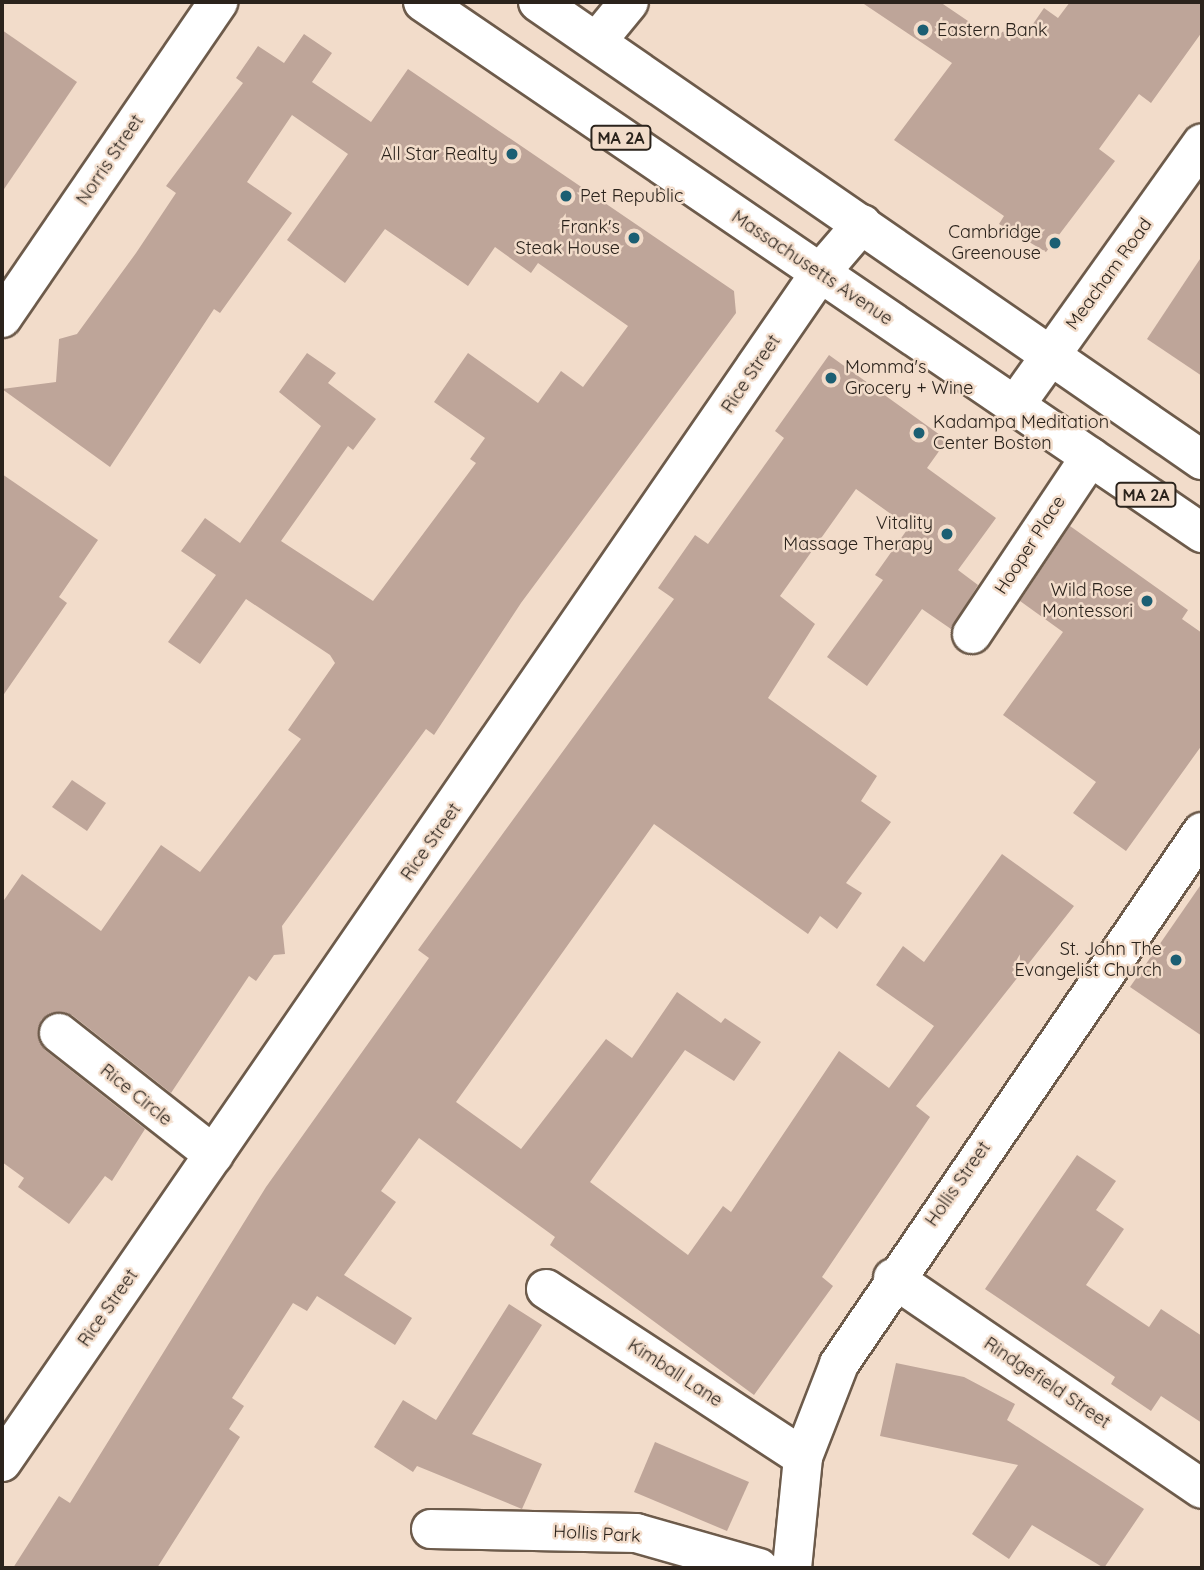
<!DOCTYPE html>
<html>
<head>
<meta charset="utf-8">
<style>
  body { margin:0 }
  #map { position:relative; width:1204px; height:1570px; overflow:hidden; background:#f2dcca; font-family:Quicksand,sans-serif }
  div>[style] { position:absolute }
  .building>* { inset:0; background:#bea599 }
  .roads { filter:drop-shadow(2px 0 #6d5b4b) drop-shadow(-2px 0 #6d5b4b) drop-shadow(0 2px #6d5b4b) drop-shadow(0 -2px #6d5b4b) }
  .street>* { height:38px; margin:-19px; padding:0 19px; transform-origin:19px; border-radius:19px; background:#fff }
  .primary>* { height:38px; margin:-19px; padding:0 19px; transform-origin:19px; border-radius:19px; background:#fff }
  .dots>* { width:19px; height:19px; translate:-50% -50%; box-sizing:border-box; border:4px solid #f2dcca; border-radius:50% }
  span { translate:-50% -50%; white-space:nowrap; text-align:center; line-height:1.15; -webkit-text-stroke:5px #f2dcca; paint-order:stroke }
  .shield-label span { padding:2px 5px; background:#f2dcca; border:2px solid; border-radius:5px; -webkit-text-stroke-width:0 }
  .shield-label { font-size:16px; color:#2b231c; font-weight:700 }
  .poi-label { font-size:18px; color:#2b231c }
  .left { translate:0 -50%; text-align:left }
  .right { translate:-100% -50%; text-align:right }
  .street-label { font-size:18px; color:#2b231c }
  .frame { position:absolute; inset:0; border:4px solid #2b231c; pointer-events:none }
</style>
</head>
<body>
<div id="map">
  <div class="building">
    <i style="clip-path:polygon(861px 2px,940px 2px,996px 40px,1005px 28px,1022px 40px,1044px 8px,1058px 18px,1070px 2px,1202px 2px,1202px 32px,1151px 103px,1139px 94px,1099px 149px,1115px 161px,1046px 252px,999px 224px,1004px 216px,894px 140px,952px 63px)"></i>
    <i style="clip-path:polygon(2px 30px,77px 82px,2px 192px)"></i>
    <i style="clip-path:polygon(304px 34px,332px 53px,312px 82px,371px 122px,408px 69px,734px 291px,736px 313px,521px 603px,434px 735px,426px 729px,282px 926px,285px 954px,274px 955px,256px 981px,249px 976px,171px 1093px,72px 1015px,52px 1013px,41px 1020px,39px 1040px,45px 1050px,145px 1129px,112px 1181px,105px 1176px,69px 1224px,18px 1187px,24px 1178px,2px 1162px,2px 903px,22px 874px,101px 931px,161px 845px,200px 872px,301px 739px,288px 730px,335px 663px,330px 655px,246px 599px,200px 664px,168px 642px,216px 575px,181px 551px,205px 518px,240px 543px,321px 426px,279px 392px,307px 353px,336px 373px,328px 383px,376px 419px,353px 450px,348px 446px,281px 541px,373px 601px,476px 463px,470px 459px,485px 438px,434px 402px,468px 353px,538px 403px,561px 371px,583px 387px,628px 326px,538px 263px,531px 273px,495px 247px,468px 286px,385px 229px,345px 283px,287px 240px,348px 154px,292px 115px,247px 182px,292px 213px,220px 313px,214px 309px,110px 467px,2px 389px,56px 382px,59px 339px,77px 334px,136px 253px,176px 193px,166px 186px,243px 83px,236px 78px,258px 46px,284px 63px)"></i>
    <i style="clip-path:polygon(1202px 256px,1202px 376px,1147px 339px)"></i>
    <i style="clip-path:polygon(829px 355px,947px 440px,927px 468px,996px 518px,958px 570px,978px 585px,951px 629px,922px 609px,867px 686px,827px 657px,883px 580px,875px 575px,909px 527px,856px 489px,780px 596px,815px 624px,768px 698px,877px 776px,861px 801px,891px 822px,846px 883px,862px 893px,837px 929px,820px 916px,808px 934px,654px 824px,456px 1102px,521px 1149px,606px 1039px,632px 1058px,677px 992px,721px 1023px,725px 1018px,761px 1042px,734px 1081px,685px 1050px,590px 1182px,688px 1255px,723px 1206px,731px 1212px,839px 1051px,889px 1088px,934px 1026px,876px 985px,903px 946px,924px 962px,1002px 854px,1074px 906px,916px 1106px,930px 1117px,822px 1277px,833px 1286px,754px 1395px,550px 1245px,555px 1237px,419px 1138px,381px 1191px,396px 1202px,344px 1275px,412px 1318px,395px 1345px,317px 1296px,307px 1311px,293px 1303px,232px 1398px,244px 1406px,229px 1429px,240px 1437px,157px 1568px,13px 1568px,59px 1496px,70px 1503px,266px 1187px,429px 958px,418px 950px,674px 599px,658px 588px,695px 535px,708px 544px,784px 438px,775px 431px)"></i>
    <i style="clip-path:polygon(2px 474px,98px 540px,59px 597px,67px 603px,2px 697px)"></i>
    <i style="clip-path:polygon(1070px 526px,1188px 610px,1182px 619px,1202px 633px,1202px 745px,1126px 851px,1073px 813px,1096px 782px,1003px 715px,1063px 632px,1020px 601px)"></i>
    <i style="clip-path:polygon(72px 780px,106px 803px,87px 831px,52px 807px)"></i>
    <i style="clip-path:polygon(1202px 883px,1202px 1036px,1130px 987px)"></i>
    <i style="clip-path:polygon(1077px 1155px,1116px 1181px,1096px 1210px,1124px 1229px,1086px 1285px,1149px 1327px,1161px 1309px,1202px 1336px,1202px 1423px,1161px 1396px,1151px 1411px,1111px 1384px,1115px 1377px,985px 1289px)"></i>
    <i style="clip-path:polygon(509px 1304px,542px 1325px,472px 1434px,542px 1464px,522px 1509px,417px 1466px,413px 1472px,374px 1447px,403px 1400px,436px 1420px)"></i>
    <i style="clip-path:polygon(896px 1363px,964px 1377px,1015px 1404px,1007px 1420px,1144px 1509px,1104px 1568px,1032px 1525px,1009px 1559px,972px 1534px,1018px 1465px,880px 1436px)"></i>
    <i style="clip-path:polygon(655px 1442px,749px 1482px,727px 1531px,634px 1492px)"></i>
  </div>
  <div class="roads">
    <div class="street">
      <i style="left:597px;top:41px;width:50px;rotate:-50.6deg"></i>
      <i style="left:2px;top:318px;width:383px;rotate:-55.6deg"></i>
      <i style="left:1016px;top:404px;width:320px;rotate:-54.5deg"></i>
      <i style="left:972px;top:634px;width:213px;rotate:-56.3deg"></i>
      <i style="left:59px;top:1033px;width:197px;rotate:38.2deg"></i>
      <i style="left:893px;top:1278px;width:374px;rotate:34.3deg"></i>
      <i style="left:546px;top:1289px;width:307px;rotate:33.2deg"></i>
      <i style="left:2px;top:1462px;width:1442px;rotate:-55.48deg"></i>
      <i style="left:819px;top:274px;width:66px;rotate:-49.3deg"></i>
      <i style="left:431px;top:1529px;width:205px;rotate:1.1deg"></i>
      <i style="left:636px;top:1533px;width:128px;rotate:15.9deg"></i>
      <i style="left:792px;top:1568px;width:112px;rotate:-84.3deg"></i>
      <i style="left:803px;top:1457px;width:100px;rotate:-68.8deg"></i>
      <i style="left:839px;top:1364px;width:644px;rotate:-55.69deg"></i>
    </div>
    <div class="primary">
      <i style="left:423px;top:2px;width:943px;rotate:34.28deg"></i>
      <i style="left:538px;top:2px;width:807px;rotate:34.6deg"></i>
    </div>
  </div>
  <div class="dots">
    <i style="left:923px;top:30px;background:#1c5f73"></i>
    <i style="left:512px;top:154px;background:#1c5f73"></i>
    <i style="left:566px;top:196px;background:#1c5f73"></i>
    <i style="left:634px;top:238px;background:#1c5f73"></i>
    <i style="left:1055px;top:243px;background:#1c5f73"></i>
    <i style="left:831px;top:378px;background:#1c5f73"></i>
    <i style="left:919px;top:433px;background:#1c5f73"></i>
    <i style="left:947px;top:534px;background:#1c5f73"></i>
    <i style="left:1147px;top:601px;background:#1c5f73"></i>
    <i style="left:1176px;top:960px;background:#1c5f73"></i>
  </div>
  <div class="shield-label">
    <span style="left:621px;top:138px">MA 2A</span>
    <span style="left:1146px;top:495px">MA 2A</span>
  </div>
  <div class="poi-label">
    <span class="left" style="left:937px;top:30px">Eastern Bank</span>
    <span class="right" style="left:498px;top:154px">All Star Realty</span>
    <span class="left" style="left:580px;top:196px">Pet Republic</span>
    <span class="right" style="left:620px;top:238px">Frank's<br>Steak House</span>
    <span class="right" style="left:1041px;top:243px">Cambridge<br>Greenouse</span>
    <span class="left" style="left:845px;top:378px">Momma's<br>Grocery + Wine</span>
    <span class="left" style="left:933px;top:433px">Kadampa Meditation<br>Center Boston</span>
    <span class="right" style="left:933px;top:534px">Vitality<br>Massage Therapy</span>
    <span class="right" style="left:1133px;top:601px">Wild Rose<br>Montessori</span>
    <span class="right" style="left:1162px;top:960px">St. John The<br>Evangelist Church</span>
  </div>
  <div class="street-label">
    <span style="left:110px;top:160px;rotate:-56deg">Norris Street</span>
    <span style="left:812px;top:268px;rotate:34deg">Massachusetts Avenue</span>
    <span style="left:1109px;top:274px;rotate:-54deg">Meacham Road</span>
    <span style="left:751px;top:374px;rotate:-56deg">Rice Street</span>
    <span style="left:1030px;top:545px;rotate:-57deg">Hooper Place</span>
    <span style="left:431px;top:842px;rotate:-55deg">Rice Street</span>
    <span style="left:136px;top:1095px;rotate:39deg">Rice Circle</span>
    <span style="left:958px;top:1184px;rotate:-55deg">Hollis Street</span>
    <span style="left:108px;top:1308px;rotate:-55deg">Rice Street</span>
    <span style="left:675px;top:1373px;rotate:33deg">Kimball Lane</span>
    <span style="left:1047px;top:1383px;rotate:34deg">Rindgefield Street</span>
    <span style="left:597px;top:1534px;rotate:3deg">Hollis Park</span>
  </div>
  <div class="frame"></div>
</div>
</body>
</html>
